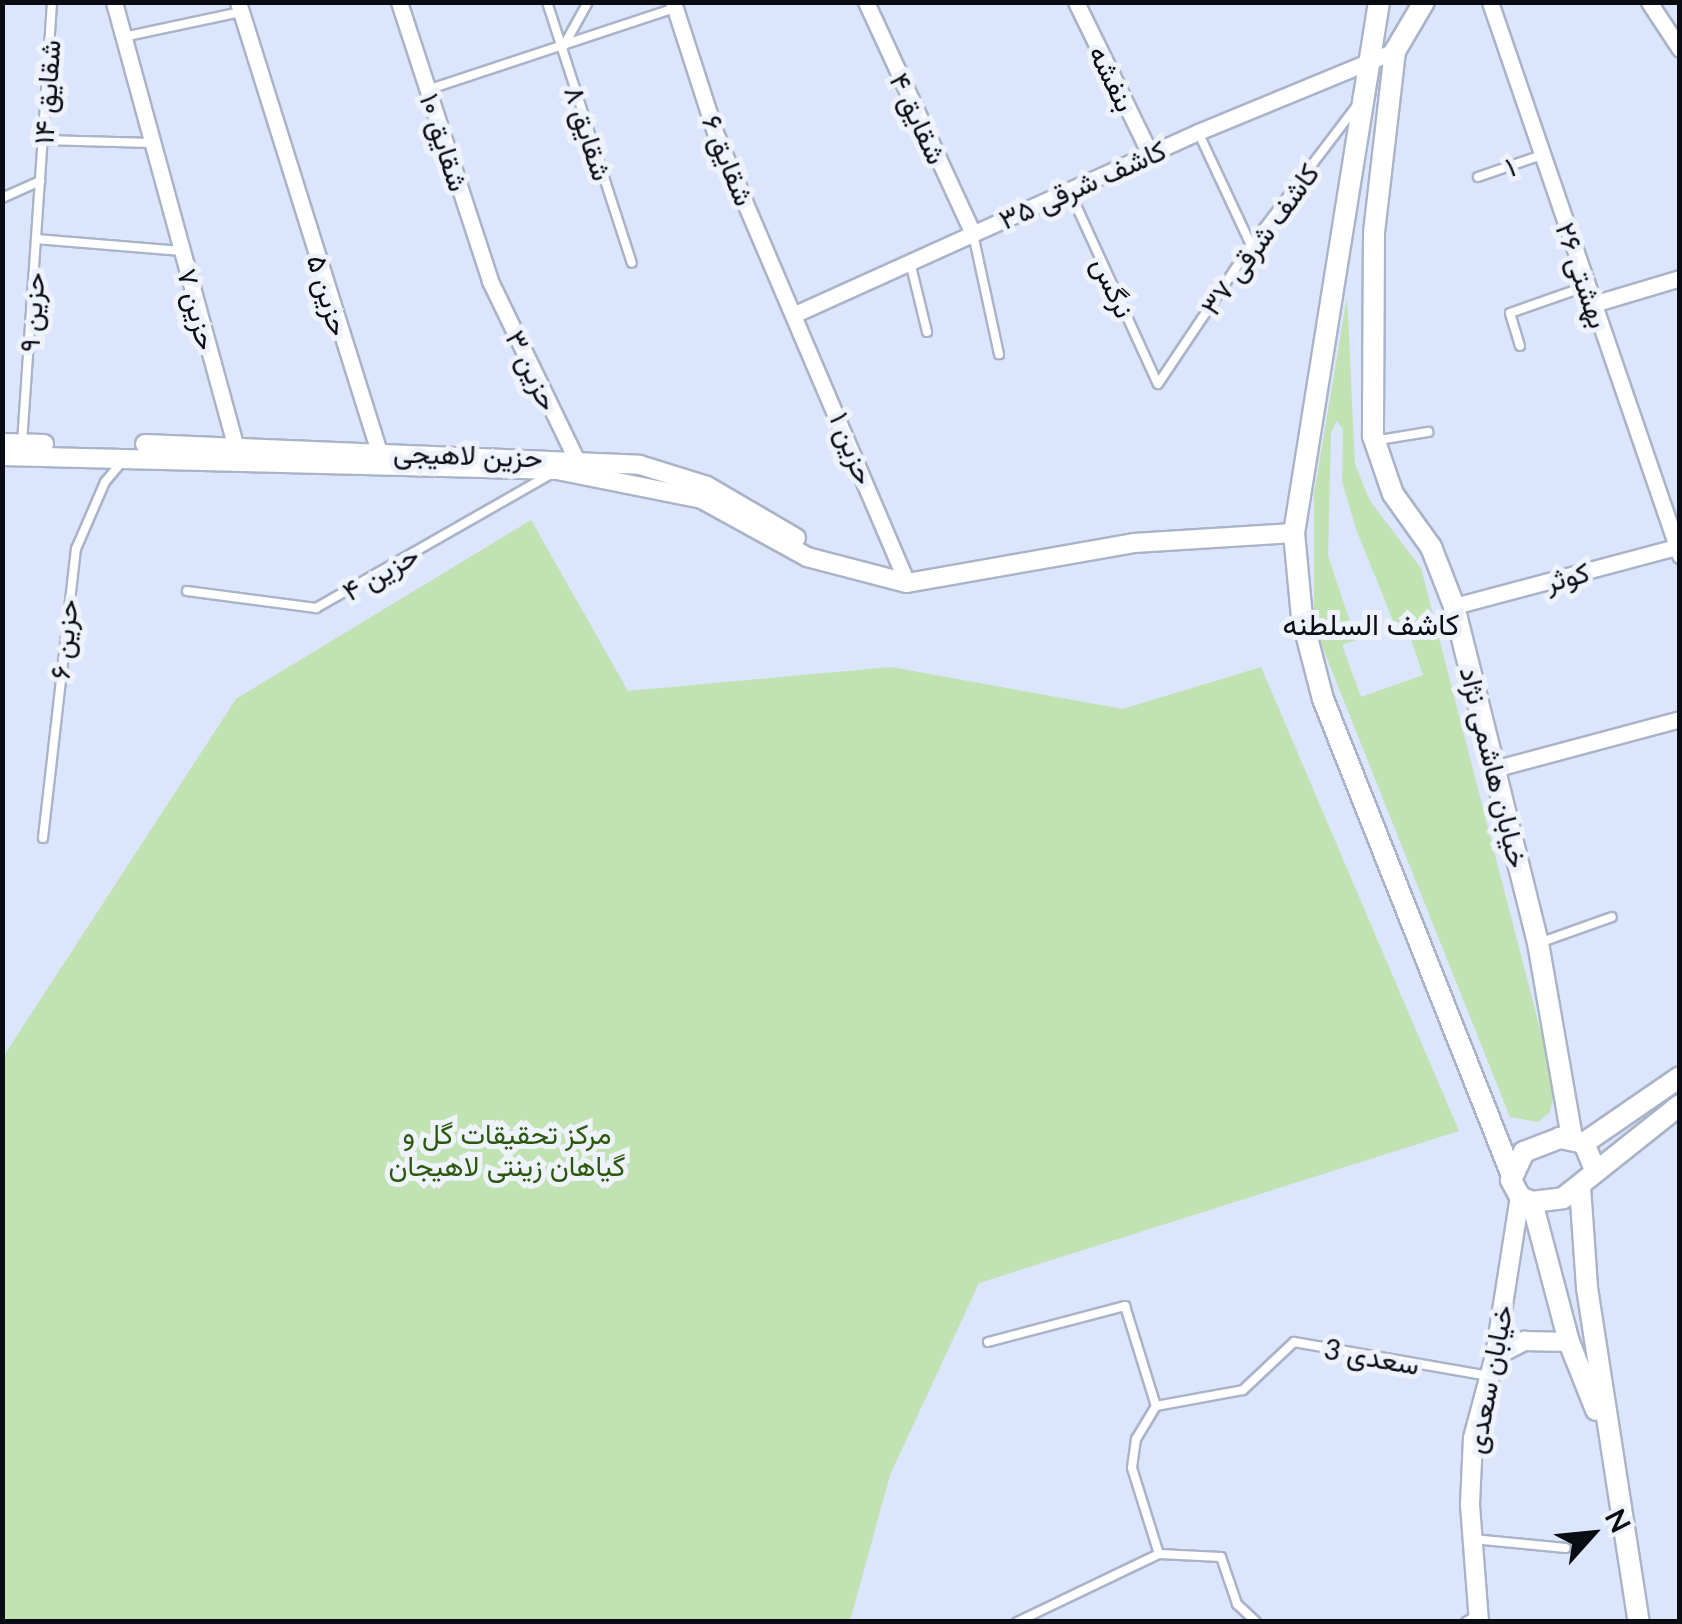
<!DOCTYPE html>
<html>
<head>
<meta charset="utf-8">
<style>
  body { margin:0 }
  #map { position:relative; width:1682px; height:1624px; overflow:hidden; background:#dbe5fb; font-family:Lato,Vazirmatn,sans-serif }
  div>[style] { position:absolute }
  .green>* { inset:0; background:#c1e2b2 }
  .roads { filter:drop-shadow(2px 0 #aab4c8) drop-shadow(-2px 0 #aab4c8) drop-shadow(0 2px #aab4c8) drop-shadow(0 -2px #aab4c8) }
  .service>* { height:8px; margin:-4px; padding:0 4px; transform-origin:4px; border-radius:4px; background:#fff }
  .minor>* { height:15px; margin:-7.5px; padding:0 7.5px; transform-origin:7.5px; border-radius:7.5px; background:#fff }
  .tertiary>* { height:18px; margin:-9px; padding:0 9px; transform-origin:9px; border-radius:9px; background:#fff }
  .secondary>* { height:20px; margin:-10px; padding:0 10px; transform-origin:10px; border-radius:10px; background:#fff }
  span { translate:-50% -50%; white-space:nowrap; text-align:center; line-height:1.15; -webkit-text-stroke:10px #eef2fb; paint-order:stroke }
  .street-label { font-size:28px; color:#090c13 }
  .park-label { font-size:28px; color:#2b580c }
  .neighbourhood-label { font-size:30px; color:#090c13 }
  .frame { position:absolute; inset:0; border:5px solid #090c13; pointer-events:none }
  .north { position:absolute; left:1542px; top:1484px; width:100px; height:100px; -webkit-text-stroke:8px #eef2fb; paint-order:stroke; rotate:63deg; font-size:28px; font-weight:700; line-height:40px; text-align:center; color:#090c13 }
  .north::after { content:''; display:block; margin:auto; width:35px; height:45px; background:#090c13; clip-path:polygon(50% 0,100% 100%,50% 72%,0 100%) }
</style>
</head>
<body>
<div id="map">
  <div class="green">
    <i style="clip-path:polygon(evenodd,1347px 297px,1355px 464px,1370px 501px,1421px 568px,1556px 1091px,1549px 1113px,1538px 1122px,1510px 1117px,1314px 626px,1314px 494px,1347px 297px,1337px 421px,1343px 429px,1342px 481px,1356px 529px,1394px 623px,1405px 621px,1423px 675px,1361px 697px,1342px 645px,1356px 640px,1328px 556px,1331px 433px,1337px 421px)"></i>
    <i style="clip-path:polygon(531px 520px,628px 691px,891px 667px,1123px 709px,1261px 667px,1459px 1131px,979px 1283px,890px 1475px,850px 1621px,3px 1621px,3px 1057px,236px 699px)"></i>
  </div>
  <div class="roads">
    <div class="service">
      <i style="left:547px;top:2px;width:274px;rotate:72deg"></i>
      <i style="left:123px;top:37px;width:121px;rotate:-12deg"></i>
      <i style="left:562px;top:49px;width:54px;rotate:-61deg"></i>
      <i style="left:427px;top:90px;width:261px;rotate:-18.3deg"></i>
      <i style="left:1198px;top:132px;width:125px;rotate:64.9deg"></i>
      <i style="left:43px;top:140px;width:109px;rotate:1.6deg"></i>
      <i style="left:1478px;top:177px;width:68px;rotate:-19deg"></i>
      <i style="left:1069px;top:190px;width:213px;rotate:65.4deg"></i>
      <i style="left:2px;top:198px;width:42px;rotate:-24.1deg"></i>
      <i style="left:973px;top:234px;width:123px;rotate:77.8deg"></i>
      <i style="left:36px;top:239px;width:146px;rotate:4.7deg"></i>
      <i style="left:910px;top:262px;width:72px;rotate:76.3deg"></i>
      <i style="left:1520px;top:346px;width:34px;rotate:-107deg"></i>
      <i style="left:1510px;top:313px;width:82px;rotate:-19.3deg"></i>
      <i style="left:1158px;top:384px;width:167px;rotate:-56.2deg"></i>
      <i style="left:1251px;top:245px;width:172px;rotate:-52.8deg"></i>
      <i style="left:1379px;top:440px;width:50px;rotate:-9.3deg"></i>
      <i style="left:22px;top:443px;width:442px;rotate:-86.1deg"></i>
      <i style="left:187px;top:591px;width:130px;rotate:7.5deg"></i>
      <i style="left:316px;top:608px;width:268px;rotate:-29.7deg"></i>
      <i style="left:43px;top:838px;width:291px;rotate:-83.5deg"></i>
      <i style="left:76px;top:549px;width:73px;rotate:-66.6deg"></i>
      <i style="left:105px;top:482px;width:26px;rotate:-50deg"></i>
      <i style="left:1542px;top:942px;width:74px;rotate:-19.7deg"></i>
      <i style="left:988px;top:1342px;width:142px;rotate:-14.7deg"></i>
      <i style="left:1125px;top:1306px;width:105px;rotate:72.8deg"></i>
      <i style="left:1156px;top:1406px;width:39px;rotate:121deg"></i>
      <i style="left:1136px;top:1439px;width:29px;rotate:98deg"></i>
      <i style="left:1132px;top:1468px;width:90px;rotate:72.6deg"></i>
      <i style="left:1156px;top:1406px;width:88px;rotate:-10.4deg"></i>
      <i style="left:1243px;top:1390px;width:70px;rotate:-43.3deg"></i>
      <i style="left:1294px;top:1342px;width:198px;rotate:9.9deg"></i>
      <i style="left:1473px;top:1539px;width:93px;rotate:5.5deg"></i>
      <i style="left:1017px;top:1622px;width:157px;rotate:-25.6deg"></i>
      <i style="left:1159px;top:1554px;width:62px;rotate:2.8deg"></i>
      <i style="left:1221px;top:1557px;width:50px;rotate:71.2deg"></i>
      <i style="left:1237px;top:1604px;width:26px;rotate:43deg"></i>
      <i style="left:1466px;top:1622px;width:15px;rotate:-32deg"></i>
    </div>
    <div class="minor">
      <i style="left:114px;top:2px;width:458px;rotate:74.7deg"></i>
      <i style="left:238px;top:2px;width:469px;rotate:72.6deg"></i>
      <i style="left:399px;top:2px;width:293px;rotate:71.9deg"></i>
      <i style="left:490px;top:281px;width:198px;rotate:64.2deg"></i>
      <i style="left:673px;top:2px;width:140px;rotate:72.1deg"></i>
      <i style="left:716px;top:135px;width:487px;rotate:66.9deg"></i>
      <i style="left:866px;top:2px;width:255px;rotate:65.2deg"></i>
      <i style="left:1076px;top:2px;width:169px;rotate:64deg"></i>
      <i style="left:1490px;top:2px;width:585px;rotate:71.04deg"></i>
      <i style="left:1649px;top:2px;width:56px;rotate:56.6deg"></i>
      <i style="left:1593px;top:304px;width:91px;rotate:-16.6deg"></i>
      <i style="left:795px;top:314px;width:442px;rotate:-24.3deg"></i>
      <i style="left:1198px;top:132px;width:213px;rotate:-22.4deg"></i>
      <i style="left:1454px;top:606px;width:234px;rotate:-14.9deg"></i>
      <i style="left:1497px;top:768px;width:189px;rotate:-15deg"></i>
    </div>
    <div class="tertiary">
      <i style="left:2px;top:443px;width:42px;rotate:1.4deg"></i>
      <i style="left:145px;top:444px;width:495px;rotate:2.4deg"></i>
      <i style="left:640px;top:465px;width:70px;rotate:17.4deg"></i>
      <i style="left:707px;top:486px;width:103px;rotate:30.3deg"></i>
      <i style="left:2px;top:456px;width:555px;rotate:1.44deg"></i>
      <i style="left:557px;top:470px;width:148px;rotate:11.3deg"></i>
      <i style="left:702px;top:499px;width:120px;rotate:28.9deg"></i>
      <i style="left:807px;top:557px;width:103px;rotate:14.6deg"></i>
      <i style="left:907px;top:583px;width:230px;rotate:-10deg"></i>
      <i style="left:1134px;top:543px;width:160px;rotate:-3.6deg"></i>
      <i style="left:1495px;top:1356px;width:34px;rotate:-27deg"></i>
      <i style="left:1525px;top:1341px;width:44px;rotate:1.3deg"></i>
      <i style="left:1479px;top:1622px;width:118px;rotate:-94.4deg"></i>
      <i style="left:1470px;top:1504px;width:66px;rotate:-87.4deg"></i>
      <i style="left:1473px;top:1438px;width:85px;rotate:-75deg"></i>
      <i style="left:1495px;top:1356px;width:161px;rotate:-81.1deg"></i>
    </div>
    <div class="secondary">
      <i style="left:1379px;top:2px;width:538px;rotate:99.09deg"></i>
      <i style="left:1294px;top:533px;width:85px;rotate:84.6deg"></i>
      <i style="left:1302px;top:618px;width:84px;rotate:75.5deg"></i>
      <i style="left:1323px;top:699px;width:510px;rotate:68.37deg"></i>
      <i style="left:1424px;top:2px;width:57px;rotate:120.6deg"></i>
      <i style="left:1395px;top:51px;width:183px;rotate:96.6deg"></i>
      <i style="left:1374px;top:233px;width:203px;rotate:90.3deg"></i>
      <i style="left:1373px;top:436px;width:61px;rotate:71deg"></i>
      <i style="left:1393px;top:494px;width:65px;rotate:54.4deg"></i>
      <i style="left:1431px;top:547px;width:63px;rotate:68.7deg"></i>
      <i style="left:1454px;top:606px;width:347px;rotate:76deg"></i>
      <i style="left:1538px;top:943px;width:198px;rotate:80.1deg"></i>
      <i style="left:1584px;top:1143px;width:116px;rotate:-34.5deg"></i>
      <i style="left:1594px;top:1167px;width:26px;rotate:-113deg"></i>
      <i style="left:1584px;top:1143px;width:25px;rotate:-168deg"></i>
      <i style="left:1560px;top:1138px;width:39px;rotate:159deg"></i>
      <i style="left:1524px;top:1152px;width:31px;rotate:115deg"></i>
      <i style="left:1511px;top:1180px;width:19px;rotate:62deg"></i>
      <i style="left:1520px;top:1197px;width:13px;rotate:23deg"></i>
      <i style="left:1532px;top:1202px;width:31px;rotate:-7deg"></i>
      <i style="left:1563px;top:1198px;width:149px;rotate:-38.5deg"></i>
      <i style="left:1580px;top:1187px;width:101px;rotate:86deg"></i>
      <i style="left:1587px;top:1288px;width:338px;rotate:81.2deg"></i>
      <i style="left:1532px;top:1202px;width:145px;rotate:75.2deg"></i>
      <i style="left:1569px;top:1342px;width:73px;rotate:68.3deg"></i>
    </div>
  </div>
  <div class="street-label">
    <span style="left:1113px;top:78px;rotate:64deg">بنفشه</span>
    <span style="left:46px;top:92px;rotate:-86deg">شقایق ۱۴</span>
    <span style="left:919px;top:118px;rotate:65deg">شقایق ۴</span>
    <span style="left:589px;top:133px;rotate:72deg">شقایق ۸</span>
    <span style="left:445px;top:142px;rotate:72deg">شقایق ۱۰</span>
    <span style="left:729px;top:160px;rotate:68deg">شقایق ۶</span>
    <span style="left:1510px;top:166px;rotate:-19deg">۱</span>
    <span style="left:1082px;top:184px;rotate:-24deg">کاشف شرقی ۳۵</span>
    <span style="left:1259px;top:239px;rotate:-54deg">کاشف شرقی ۳۷</span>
    <span style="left:1583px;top:275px;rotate:71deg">بهشتی ۲۶</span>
    <span style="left:1114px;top:287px;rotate:65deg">نرگس</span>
    <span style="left:329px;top:295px;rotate:73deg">حزین ۵</span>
    <span style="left:198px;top:309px;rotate:75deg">حزین ۷</span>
    <span style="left:31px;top:312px;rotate:-86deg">حزین ۹</span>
    <span style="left:533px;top:370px;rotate:64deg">حزین ۳</span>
    <span style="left:853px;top:448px;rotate:68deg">حزین ۱</span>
    <span style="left:468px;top:454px;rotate:2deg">حزین لاهیجی</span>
    <span style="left:380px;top:572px;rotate:-30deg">حزین ۴</span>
    <span style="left:1567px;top:576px;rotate:-15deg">کوثر</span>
    <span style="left:63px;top:639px;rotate:-84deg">حزین ۶</span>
    <span style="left:1495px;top:767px;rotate:76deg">خیابان هاشمی نژاد</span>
    <span style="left:1372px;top:1356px;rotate:10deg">سعدی 3</span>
    <span style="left:1488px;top:1379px;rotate:-79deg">خیابان سعدی</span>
  </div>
  <div class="park-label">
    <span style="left:507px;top:1149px">مرکز تحقیقات گل و<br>گیاهان زینتی لاهیجان</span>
  </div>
  <div class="neighbourhood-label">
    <span style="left:1371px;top:623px">کاشف السلطنه</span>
  </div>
  <div class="frame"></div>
  <div class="north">N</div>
</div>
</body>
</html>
